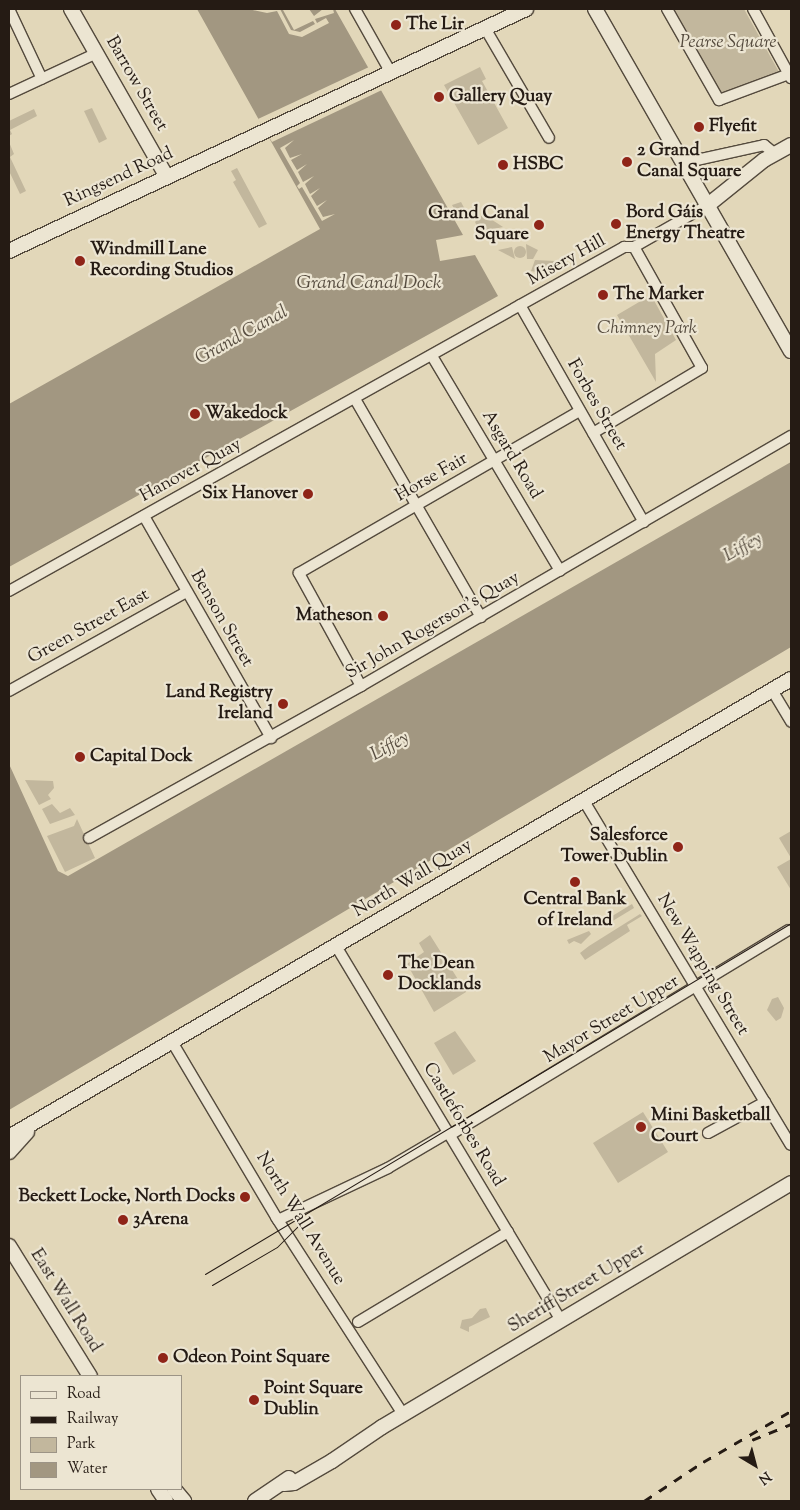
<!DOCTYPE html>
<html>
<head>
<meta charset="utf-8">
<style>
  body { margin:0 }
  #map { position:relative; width:800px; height:1510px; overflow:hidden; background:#e2d7b9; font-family:"Sorts Mill Goudy",serif }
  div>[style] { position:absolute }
  .green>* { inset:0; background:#c2b79d }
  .round { border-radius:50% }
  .water>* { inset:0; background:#a29781 }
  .pier>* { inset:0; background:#e2d7b9 }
  .roads { filter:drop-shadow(1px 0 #544a3d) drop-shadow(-1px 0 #544a3d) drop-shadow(0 1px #544a3d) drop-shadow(0 -1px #544a3d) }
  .street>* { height:10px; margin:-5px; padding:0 5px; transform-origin:5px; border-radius:5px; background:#ece5d2 }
  .secondary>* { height:14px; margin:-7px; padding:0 7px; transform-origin:7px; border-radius:7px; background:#ece5d2 }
  .tram>* { height:1px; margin:-0.5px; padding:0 0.5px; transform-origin:0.5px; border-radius:0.5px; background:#251b14 }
  .rail>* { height:2.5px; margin-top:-1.25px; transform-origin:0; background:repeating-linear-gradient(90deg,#251b14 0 9px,transparent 0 18px) }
  .dots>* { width:14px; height:14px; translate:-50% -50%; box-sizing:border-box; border:2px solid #ece5d2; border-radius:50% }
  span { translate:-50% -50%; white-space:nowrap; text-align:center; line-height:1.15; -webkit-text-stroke:4.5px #ece5d2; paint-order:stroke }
  .poi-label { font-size:18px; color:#251b14; font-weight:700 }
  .left { translate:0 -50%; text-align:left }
  .right { translate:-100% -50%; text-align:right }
  .park-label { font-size:18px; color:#544a3d; font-style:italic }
  .street-label { font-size:18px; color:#251b14 }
  .water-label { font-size:19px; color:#574d40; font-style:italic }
  .frame { position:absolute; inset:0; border:10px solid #251b14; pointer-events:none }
  .legend { position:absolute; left:20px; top:1375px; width:162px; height:115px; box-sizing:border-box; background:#ece5d2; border:1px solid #9c9486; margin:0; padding:6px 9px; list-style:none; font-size:15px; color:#251b14 }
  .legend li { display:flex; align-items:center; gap:10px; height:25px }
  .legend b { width:25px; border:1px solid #9c9486 }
  .north { position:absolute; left:730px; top:1440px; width:50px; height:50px; -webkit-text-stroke:4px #ece5d2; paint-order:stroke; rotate:143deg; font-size:14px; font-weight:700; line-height:20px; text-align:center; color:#251b14 }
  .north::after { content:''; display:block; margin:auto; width:18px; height:22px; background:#251b14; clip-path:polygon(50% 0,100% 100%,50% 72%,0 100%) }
</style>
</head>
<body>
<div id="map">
  <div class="green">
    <i style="clip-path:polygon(674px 9px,744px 9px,779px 72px,721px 94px)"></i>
    <i style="clip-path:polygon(480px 67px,486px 79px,482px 81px,508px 128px,478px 145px,444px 85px)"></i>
    <i style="clip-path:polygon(92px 108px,107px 139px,99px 143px,84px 111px)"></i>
    <i style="clip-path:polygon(34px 109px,37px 116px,10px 130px,12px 134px,9px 136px,9px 121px)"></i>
    <i style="clip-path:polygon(9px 142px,14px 154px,10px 157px,26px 191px,20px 194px,9px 171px)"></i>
    <i style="clip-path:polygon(237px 168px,267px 224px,259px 228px,233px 182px,236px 180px,231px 171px)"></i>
    <i style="clip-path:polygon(461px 202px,468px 215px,458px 216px,452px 205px)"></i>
    <i style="clip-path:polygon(483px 214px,503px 227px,480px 232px,475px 222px)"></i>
    <i style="clip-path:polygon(526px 244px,538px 250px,533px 259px,527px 259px)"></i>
    <i class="round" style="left:514px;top:246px;width:12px;height:12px"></i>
    <i style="clip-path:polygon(512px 247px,515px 259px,498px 250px)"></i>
    <i style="clip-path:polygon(535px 260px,555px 261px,551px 275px,531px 271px)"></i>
    <i style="clip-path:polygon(651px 295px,676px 340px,655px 354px,656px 382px,617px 315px)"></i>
    <i style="clip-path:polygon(25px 780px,53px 781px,54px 788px,48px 795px,51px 799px,39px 805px)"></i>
    <i style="clip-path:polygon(52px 804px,60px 813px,70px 808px,75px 815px,50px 824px,42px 809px)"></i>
    <i style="clip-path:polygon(77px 819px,95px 858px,65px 872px,47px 836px,74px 826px)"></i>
    <i style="clip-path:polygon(791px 831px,791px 858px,779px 838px)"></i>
    <i style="clip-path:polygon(791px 859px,791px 890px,777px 867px)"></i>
    <i style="clip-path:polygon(632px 904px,634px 908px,606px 925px,604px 921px)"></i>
    <i style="clip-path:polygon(640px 914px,642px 916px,627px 925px,630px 931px,585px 960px,580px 953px,589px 946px)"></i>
    <i style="clip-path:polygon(589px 931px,591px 934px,581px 944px,574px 941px,569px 944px,567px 940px)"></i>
    <i style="clip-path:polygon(430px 935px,466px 992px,434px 1012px,407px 964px,424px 952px,419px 943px)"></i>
    <i style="clip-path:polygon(778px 997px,784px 1008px,781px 1018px,776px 1021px,767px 1010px,772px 999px)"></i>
    <i style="clip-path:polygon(455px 1031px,476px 1061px,453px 1075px,434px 1043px)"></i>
    <i style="clip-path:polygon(643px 1112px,668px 1152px,618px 1183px,593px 1143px)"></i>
    <i style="clip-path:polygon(486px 1308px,490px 1317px,469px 1327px,469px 1332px,460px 1328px,462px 1320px,472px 1318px,480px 1309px)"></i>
  </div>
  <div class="water">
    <i style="clip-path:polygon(197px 9px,335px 9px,463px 235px,436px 240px,440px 261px,475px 255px,498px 296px,9px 567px,9px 404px,320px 229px)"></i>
    <i style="clip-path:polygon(791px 462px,791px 647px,9px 1110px,9px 764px,58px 871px,68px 876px)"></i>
  </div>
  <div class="pier">
    <i style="clip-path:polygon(248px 9px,280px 9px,291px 30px,300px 32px,315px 24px,313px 21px,294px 30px,283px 10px,309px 9px,314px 16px,323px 9px,333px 9px,334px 13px,315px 19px,317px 23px,326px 18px,329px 23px,302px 37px,289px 34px,277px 11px,267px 13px)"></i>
    <i style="clip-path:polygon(369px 67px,382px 90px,272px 142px,258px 119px)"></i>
    <i style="clip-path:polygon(294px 140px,285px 148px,290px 158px,302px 154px,291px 160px,297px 170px,307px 164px,298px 172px,303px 182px,314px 176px,305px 184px,310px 194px,320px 188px,311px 196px,317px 206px,327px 200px,318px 208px,323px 217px,335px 214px,322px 221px,302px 187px,299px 189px,297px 186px,300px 183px,280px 148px)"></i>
  </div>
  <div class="roads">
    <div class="street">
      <i style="left:9px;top:9px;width:77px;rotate:64.8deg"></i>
      <i style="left:355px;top:9px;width:71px;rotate:60.6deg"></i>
      <i style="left:667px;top:9px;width:105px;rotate:60.3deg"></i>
      <i style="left:719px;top:100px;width:75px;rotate:-20.4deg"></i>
      <i style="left:753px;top:9px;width:79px;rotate:61.2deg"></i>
      <i style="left:485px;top:28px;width:127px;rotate:59.8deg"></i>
      <i style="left:9px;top:94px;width:97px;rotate:-25deg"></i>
      <i style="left:683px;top:163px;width:83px;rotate:-12.5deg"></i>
      <i style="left:764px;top:145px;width:13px;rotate:39deg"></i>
      <i style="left:520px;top:305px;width:250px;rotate:60.3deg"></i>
      <i style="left:432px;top:356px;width:250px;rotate:59.2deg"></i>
      <i style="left:355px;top:399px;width:252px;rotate:60deg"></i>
      <i style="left:593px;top:433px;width:127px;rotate:-30.8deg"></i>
      <i style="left:702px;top:368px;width:139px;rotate:-119.3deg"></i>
      <i style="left:144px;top:516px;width:256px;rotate:60.2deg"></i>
      <i style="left:9px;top:591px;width:705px;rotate:-29.22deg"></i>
      <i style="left:624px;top:247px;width:10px"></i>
      <i style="left:634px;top:247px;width:85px;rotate:-29.6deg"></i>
      <i style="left:361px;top:686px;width:129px;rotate:-118.8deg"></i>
      <i style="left:299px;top:573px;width:324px;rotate:-30deg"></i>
      <i style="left:772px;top:690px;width:37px;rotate:59deg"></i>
      <i style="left:9px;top:691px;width:203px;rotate:-29.2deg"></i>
      <i style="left:584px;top:801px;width:401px;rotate:59deg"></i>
      <i style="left:89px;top:838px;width:312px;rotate:-29.2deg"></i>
      <i style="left:361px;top:686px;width:497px;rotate:-30.2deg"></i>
      <i style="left:336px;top:946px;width:436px;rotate:59deg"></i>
      <i style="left:171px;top:1040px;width:206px;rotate:59.3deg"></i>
      <i style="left:276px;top:1217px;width:234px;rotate:57.2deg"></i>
      <i style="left:708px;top:1133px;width:65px;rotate:-28.5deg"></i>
      <i style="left:450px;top:1135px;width:395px;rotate:-31.2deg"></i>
      <i style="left:278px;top:1220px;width:122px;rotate:-25.3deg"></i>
      <i style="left:388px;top:1168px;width:71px;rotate:-30.5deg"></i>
      <i style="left:358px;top:1322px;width:175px;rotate:-31deg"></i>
    </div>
    <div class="secondary">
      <i style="left:71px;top:9px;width:193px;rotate:60.3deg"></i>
      <i style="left:595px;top:9px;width:394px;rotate:60.2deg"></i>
      <i style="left:708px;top:205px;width:72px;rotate:-38.8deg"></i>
      <i style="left:764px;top:160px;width:31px;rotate:-29deg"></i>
      <i style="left:9px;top:251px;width:571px;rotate:-25.08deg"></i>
      <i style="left:9px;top:1137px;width:906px;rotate:-30.36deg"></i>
      <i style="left:9px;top:1152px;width:27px;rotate:-48deg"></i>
      <i style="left:9px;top:1246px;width:153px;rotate:58.1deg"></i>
      <i style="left:284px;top:1484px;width:10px;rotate:-6deg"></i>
      <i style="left:294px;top:1483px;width:44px;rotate:-30.1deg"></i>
      <i style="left:332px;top:1461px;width:60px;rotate:-34.2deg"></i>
      <i style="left:382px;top:1427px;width:476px;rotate:-30.8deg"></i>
      <i style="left:158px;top:1489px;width:14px;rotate:56deg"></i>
      <i style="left:174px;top:1489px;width:16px;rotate:50deg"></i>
      <i style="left:255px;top:1501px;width:41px;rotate:-34.1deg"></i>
    </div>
  </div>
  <div class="tram">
    <i style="left:205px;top:1274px;width:683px;rotate:-30.92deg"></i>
    <i style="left:212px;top:1285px;width:75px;rotate:-30.3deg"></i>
    <i style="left:277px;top:1247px;width:37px;rotate:-45deg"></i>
  </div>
  <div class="rail">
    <i style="left:752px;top:1440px;width:42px;rotate:-22.3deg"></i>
    <i style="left:644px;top:1501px;width:71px;rotate:-33.5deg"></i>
    <i style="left:703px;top:1462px;width:102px;rotate:-30.1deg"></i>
  </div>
  <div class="dots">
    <i style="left:396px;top:25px;background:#8f2418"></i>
    <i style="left:439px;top:97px;background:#8f2418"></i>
    <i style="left:699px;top:127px;background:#8f2418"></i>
    <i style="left:627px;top:162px;background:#8f2418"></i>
    <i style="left:503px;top:165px;background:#8f2418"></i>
    <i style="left:616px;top:224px;background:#8f2418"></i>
    <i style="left:539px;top:225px;background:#8f2418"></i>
    <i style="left:80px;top:261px;background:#8f2418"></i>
    <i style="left:603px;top:295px;background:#8f2418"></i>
    <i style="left:195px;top:414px;background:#8f2418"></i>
    <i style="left:308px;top:494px;background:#8f2418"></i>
    <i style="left:383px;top:616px;background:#8f2418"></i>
    <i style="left:283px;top:704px;background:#8f2418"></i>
    <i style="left:80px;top:757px;background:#8f2418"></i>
    <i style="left:678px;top:847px;background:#8f2418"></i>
    <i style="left:575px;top:882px;background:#8f2418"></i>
    <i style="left:388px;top:975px;background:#8f2418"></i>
    <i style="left:641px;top:1127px;background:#8f2418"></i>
    <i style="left:245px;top:1197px;background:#8f2418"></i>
    <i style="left:123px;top:1220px;background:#8f2418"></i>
    <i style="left:163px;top:1358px;background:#8f2418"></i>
    <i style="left:254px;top:1400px;background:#8f2418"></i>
  </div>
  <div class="poi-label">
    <span class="left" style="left:406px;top:25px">The Lir</span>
    <span class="left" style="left:449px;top:97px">Gallery Quay</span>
    <span class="left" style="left:709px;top:127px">Flyefit</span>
    <span class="left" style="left:637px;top:162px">2 Grand<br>Canal Square</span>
    <span class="left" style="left:513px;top:165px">HSBC</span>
    <span class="left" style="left:626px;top:224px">Bord Gáis<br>Energy Theatre</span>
    <span class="right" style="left:529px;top:225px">Grand Canal<br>Square</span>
    <span class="left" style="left:90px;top:261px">Windmill Lane<br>Recording Studios</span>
    <span class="left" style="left:613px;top:295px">The Marker</span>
    <span class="left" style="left:205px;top:414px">Wakedock</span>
    <span class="right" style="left:298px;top:494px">Six Hanover</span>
    <span class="right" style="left:373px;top:616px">Matheson</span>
    <span class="right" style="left:273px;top:704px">Land Registry<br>Ireland</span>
    <span class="left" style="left:90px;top:757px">Capital Dock</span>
    <span class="right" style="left:668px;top:847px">Salesforce<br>Tower Dublin</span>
    <span style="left:575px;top:911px">Central Bank<br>of Ireland</span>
    <span class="left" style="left:398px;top:975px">The Dean<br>Docklands</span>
    <span class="left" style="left:651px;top:1127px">Mini Basketball<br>Court</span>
    <span class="right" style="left:235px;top:1197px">Beckett Locke, North Docks</span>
    <span class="left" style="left:133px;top:1220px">3Arena</span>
    <span class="left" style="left:173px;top:1358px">Odeon Point Square</span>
    <span class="left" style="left:264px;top:1400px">Point Square<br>Dublin</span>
  </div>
  <div class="park-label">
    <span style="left:728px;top:43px">Pearse Square</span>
    <span style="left:647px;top:329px">Chimney Park</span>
  </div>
  <div class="street-label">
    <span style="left:136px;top:84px;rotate:60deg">Barrow Street</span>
    <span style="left:119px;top:178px;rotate:-25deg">Ringsend Road</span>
    <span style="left:567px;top:261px;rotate:-29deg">Misery Hill</span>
    <span style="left:596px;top:405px;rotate:60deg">Forbes Street</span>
    <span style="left:511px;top:455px;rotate:59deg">Asgard Road</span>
    <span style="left:191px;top:471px;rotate:-29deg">Hanover Quay</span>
    <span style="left:432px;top:478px;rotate:-30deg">Horse Fair</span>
    <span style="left:221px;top:619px;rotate:60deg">Benson Street</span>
    <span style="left:433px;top:626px;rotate:-30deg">Sir John Rogerson's Quay</span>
    <span style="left:89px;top:627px;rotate:-29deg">Green Street East</span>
    <span style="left:413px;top:879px;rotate:-31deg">North Wall Quay</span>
    <span style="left:702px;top:965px;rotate:59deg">New Wapping Street</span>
    <span style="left:612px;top:1020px;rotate:-31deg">Mayor Street Upper</span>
    <span style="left:463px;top:1125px;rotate:59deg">Castleforbes Road</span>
    <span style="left:300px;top:1219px;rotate:58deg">North Wall Avenue</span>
    <span style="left:577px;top:1289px;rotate:-31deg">Sheriff Street Upper</span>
    <span style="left:65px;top:1301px;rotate:58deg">East Wall Road</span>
  </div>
  <div class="water-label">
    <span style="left:369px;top:284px">Grand Canal Dock</span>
    <span style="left:242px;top:336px;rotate:-29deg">Grand Canal</span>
    <span style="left:743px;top:548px;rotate:-29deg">Liffey</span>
    <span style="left:390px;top:747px;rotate:-29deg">Liffey</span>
  </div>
  <div class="frame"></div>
  <ul class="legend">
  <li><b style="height:6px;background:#ece5d2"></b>Road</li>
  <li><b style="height:6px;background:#251b14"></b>Railway</li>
  <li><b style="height:14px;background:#c2b79d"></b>Park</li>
  <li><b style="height:14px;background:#a29781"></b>Water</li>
  </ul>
  <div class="north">N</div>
</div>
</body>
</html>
